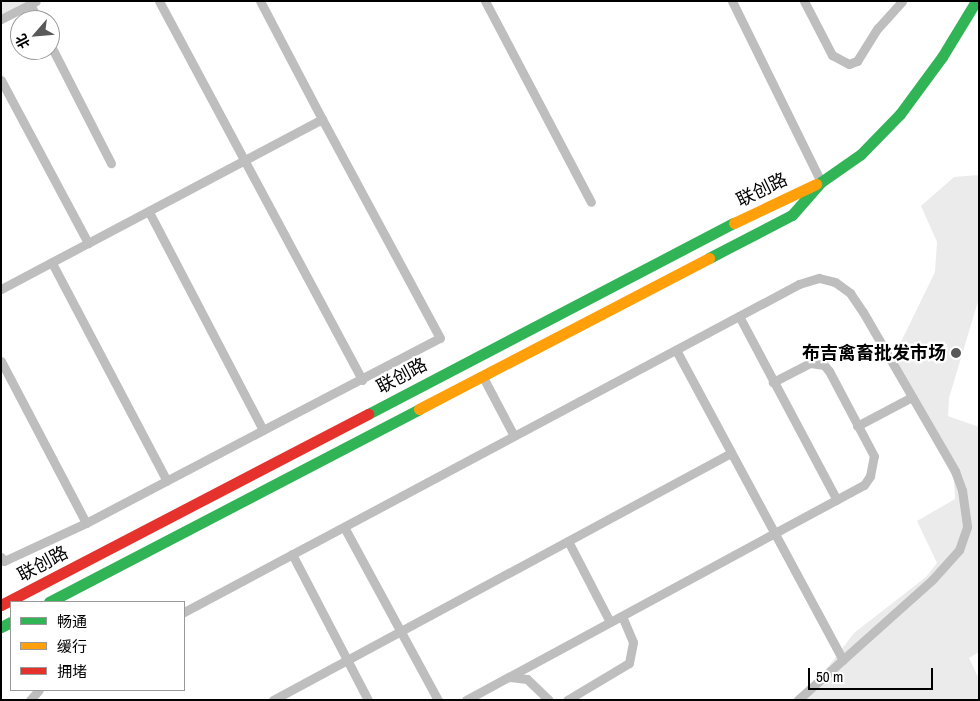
<!DOCTYPE html>
<html>
<head>
<meta charset="utf-8">
<style>
  body { margin:0 }
  #map { position:relative; width:980px; height:701px; overflow:hidden; background:#fff; font-family:"Archivo Narrow","Noto Sans SC",sans-serif }
  div>[style] { position:absolute }
  .green>* { inset:0; background:#ebebeb }
  .lane>* { height:9px; margin:-4.5px; padding:0 4.5px; transform-origin:4.5px; border-radius:4.5px; background:#bebebe }
  .fast>* { height:11px; margin:-5.5px; padding:0 5.5px; transform-origin:5.5px; border-radius:5.5px; background:#30b455 }
  .slow>* { height:11px; margin:-5.5px; padding:0 5.5px; transform-origin:5.5px; border-radius:5.5px; background:#ff9f0a }
  .jam>* { height:11px; margin:-5.5px; padding:0 5.5px; transform-origin:5.5px; border-radius:5.5px; background:#e5322d }
  .dots>* { width:14px; height:14px; translate:-50% -50%; box-sizing:border-box; border:2px solid #fff; border-radius:50% }
  span { translate:-50% -50%; white-space:nowrap; text-align:center; line-height:1.15; -webkit-text-stroke:4.5px #fff; paint-order:stroke }
  .street-label { font-size:18px; color:#000 }
  .poi-label { font-size:18px; color:#000; font-weight:700 }
  .right { translate:-100% -50%; text-align:right }
  .frame { position:absolute; inset:0; border:2px solid #000; pointer-events:none }
  .legend { position:absolute; left:10px; top:601px; width:175px; height:90px; box-sizing:border-box; background:#fff; border:1px solid #999; margin:0; padding:6px 9px; list-style:none; font-size:15px; color:#000 }
  .legend li { display:flex; align-items:center; gap:10px; height:25px }
  .legend b { width:25px; border:1px solid #999 }
  .north { position:absolute; left:10px; top:10px; width:50px; height:50px; box-sizing:border-box; background:#fff; border:1px solid #999; border-radius:50%; rotate:243deg; font-size:14px; font-weight:700; line-height:20px; text-align:center; color:#000 }
  .north::after { content:''; display:block; margin:auto; width:18px; height:22px; background:#595959; clip-path:polygon(50% 0,100% 100%,50% 72%,0 100%) }
  .scale { position:absolute; left:808px; top:668px; width:125px; height:22px; box-sizing:border-box; border:2px solid #000; border-top:0; padding-left:6px; font-size:15px; line-height:18px; white-space:nowrap; color:#000; -webkit-text-stroke:4px #fff; paint-order:stroke }
</style>
</head>
<body>
<div id="map">
  <div class="green">
    <i style="clip-path:polygon(1px 1px,27px 1px,1px 15px)"></i>
    <i style="clip-path:polygon(979px 175px,979px 298px,949px 398px,948px 416px,979px 427px,979px 652px,969px 658px,979px 679px,979px 700px,803px 700px,854px 633px,926px 577px,937px 563px,917px 521px,955px 499px,954px 479px,902px 385px,897px 350px,935px 272px,937px 242px,921px 206px,954px 177px)"></i>
  </div>
  <div class="lane">
    <i style="left:159px;top:1px;width:430px;rotate:61.8deg"></i>
    <i style="left:485px;top:1px;width:227px;rotate:62.2deg"></i>
    <i style="left:732px;top:1px;width:199px;rotate:63.8deg"></i>
    <i style="left:804px;top:1px;width:61px;rotate:62.6deg"></i>
    <i style="left:832px;top:55px;width:19px;rotate:28deg"></i>
    <i style="left:849px;top:64px;width:9px;rotate:-21deg"></i>
    <i style="left:857px;top:61px;width:39px;rotate:-58deg"></i>
    <i style="left:878px;top:28px;width:36px;rotate:-48deg"></i>
    <i style="left:30px;top:4px;width:18px;rotate:63deg"></i>
    <i style="left:1px;top:19px;width:39px;rotate:-27deg"></i>
    <i style="left:50px;top:44px;width:134px;rotate:62.9deg"></i>
    <i style="left:1px;top:80px;width:185px;rotate:61.9deg"></i>
    <i style="left:88px;top:243px;width:265px;rotate:-27.9deg"></i>
    <i style="left:322px;top:119px;width:133px;rotate:-117.7deg"></i>
    <i style="left:52px;top:263px;width:246px;rotate:62.2deg"></i>
    <i style="left:1px;top:289px;width:98px;rotate:-27.9deg"></i>
    <i style="left:739px;top:316px;width:208px;rotate:62deg"></i>
    <i style="left:676px;top:350px;width:352px;rotate:61.7deg"></i>
    <i style="left:1px;top:361px;width:183px;rotate:62.3deg"></i>
    <i style="left:484px;top:379px;width:64px;rotate:62.2deg"></i>
    <i style="left:857px;top:426px;width:62px;rotate:-27.8deg"></i>
    <i style="left:263px;top:430px;width:199px;rotate:-27.5deg"></i>
    <i style="left:440px;top:338px;width:249px;rotate:-118.3deg"></i>
    <i style="left:344px;top:527px;width:197px;rotate:61.5deg"></i>
    <i style="left:568px;top:541px;width:91px;rotate:62.6deg"></i>
    <i style="left:292px;top:554px;width:165px;rotate:62.5deg"></i>
    <i style="left:1px;top:557px;width:5px;rotate:53deg"></i>
    <i style="left:4px;top:561px;width:90px;rotate:-24.9deg"></i>
    <i style="left:86px;top:523px;width:200px;rotate:-27.7deg"></i>
    <i style="left:263px;top:430px;width:246px;rotate:-117.6deg"></i>
    <i style="left:184px;top:612px;width:697px;rotate:-28.07deg"></i>
    <i style="left:799px;top:284px;width:21px;rotate:-17deg"></i>
    <i style="left:819px;top:278px;width:16px;rotate:14deg"></i>
    <i style="left:835px;top:282px;width:19px;rotate:36deg"></i>
    <i style="left:850px;top:293px;width:23px;rotate:56deg"></i>
    <i style="left:863px;top:312px;width:184px;rotate:59.9deg"></i>
    <i style="left:955px;top:471px;width:20px;rotate:70deg"></i>
    <i style="left:962px;top:490px;width:37px;rotate:82deg"></i>
    <i style="left:967px;top:527px;width:24px;rotate:109deg"></i>
    <i style="left:959px;top:550px;width:40px;rotate:132deg"></i>
    <i style="left:932px;top:580px;width:180px;rotate:138.2deg"></i>
    <i style="left:510px;top:677px;width:17px;rotate:7deg"></i>
    <i style="left:527px;top:679px;width:30px;rotate:44deg"></i>
    <i style="left:30px;top:700px;width:13px;rotate:-48deg"></i>
    <i style="left:273px;top:700px;width:520px;rotate:-28.34deg"></i>
    <i style="left:466px;top:700px;width:452px;rotate:-28.4deg"></i>
    <i style="left:864px;top:485px;width:11px;rotate:-56deg"></i>
    <i style="left:870px;top:476px;width:20px;rotate:-79deg"></i>
    <i style="left:874px;top:456px;width:96px;rotate:-117.9deg"></i>
    <i style="left:829px;top:371px;width:8px;rotate:-130deg"></i>
    <i style="left:824px;top:365px;width:14px;rotate:-172deg"></i>
    <i style="left:810px;top:363px;width:42px;rotate:152.8deg"></i>
    <i style="left:567px;top:700px;width:72px;rotate:-30.8deg"></i>
    <i style="left:629px;top:663px;width:21px;rotate:-79deg"></i>
    <i style="left:633px;top:642px;width:28px;rotate:-113deg"></i>
  </div>
  <div class="fast">
    <i style="left:709px;top:258px;width:93px;rotate:-27.4deg"></i>
    <i style="left:792px;top:215px;width:44px;rotate:-48.7deg"></i>
    <i style="left:821px;top:182px;width:49px;rotate:-35deg"></i>
    <i style="left:861px;top:154px;width:56px;rotate:-45.7deg"></i>
    <i style="left:900px;top:114px;width:71px;rotate:-53.6deg"></i>
    <i style="left:942px;top:57px;width:66px;rotate:-58.7deg"></i>
    <i style="left:368px;top:414px;width:413px;rotate:-27.6deg"></i>
    <i style="left:49px;top:602px;width:417px;rotate:-27.5deg"></i>
    <i style="left:1px;top:627px;width:11px;rotate:-27deg"></i>
  </div>
  <div class="slow">
    <i style="left:734px;top:223px;width:91px;rotate:-25.4deg"></i>
    <i style="left:419px;top:409px;width:327px;rotate:-27.5deg"></i>
  </div>
  <div class="jam">
    <i style="left:1px;top:605px;width:414px;rotate:-27.5deg"></i>
  </div>
  <div class="dots">
    <i style="left:956px;top:353px;background:#595959"></i>
  </div>
  <div class="street-label">
    <span style="left:762px;top:190px;rotate:-26deg">联创路</span>
    <span style="left:402px;top:376px;rotate:-28deg">联创路</span>
    <span style="left:43px;top:564px;rotate:-28deg">联创路</span>
  </div>
  <div class="poi-label">
    <span class="right" style="left:946px;top:353px">布吉禽畜批发市场</span>
  </div>
  <div class="frame"></div>
  <ul class="legend">
  <li><b style="height:6px;background:#30b455"></b>畅通</li>
  <li><b style="height:6px;background:#ff9f0a"></b>缓行</li>
  <li><b style="height:6px;background:#e5322d"></b>拥堵</li>
  </ul>
  <div class="north">北</div>
  <div class="scale">50 m</div>
</div>
</body>
</html>
